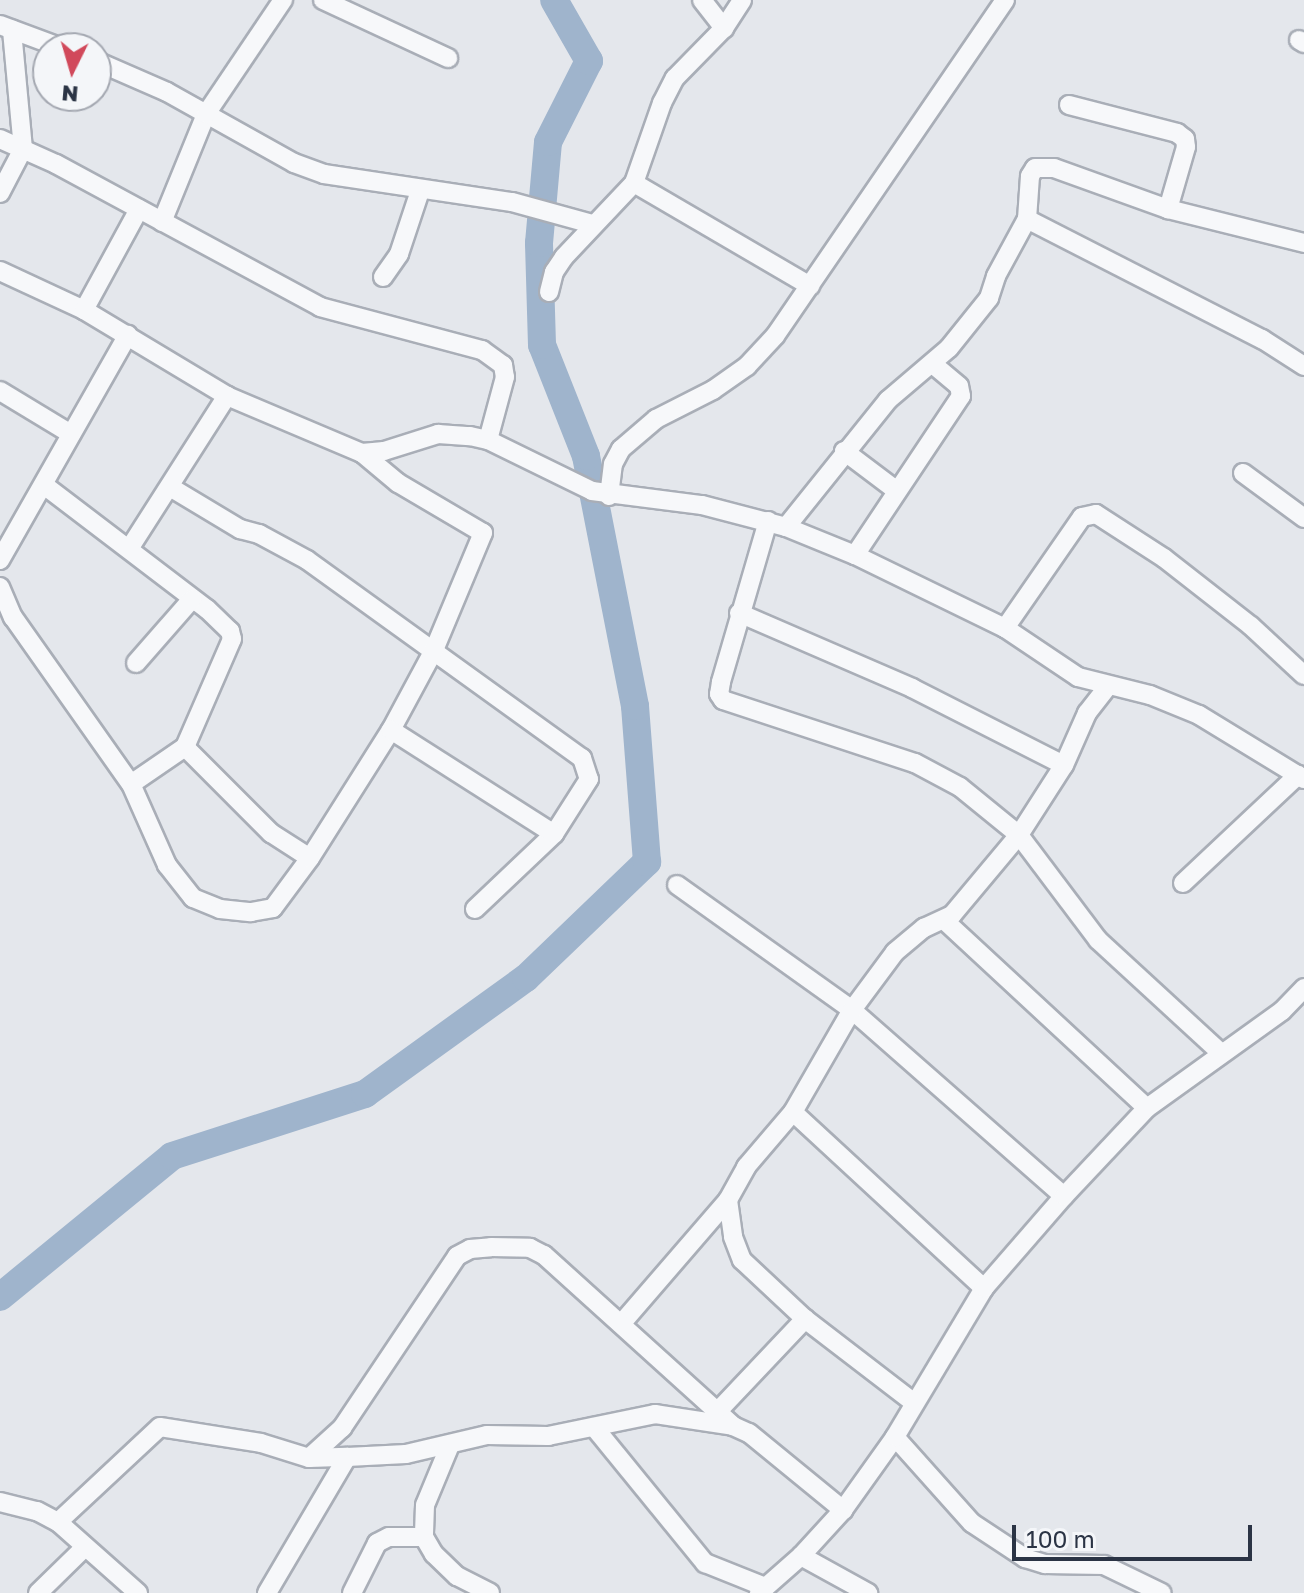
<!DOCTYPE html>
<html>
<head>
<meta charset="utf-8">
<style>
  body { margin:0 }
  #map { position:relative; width:1304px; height:1593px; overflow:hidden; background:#e4e7ec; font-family:"Golos Text",sans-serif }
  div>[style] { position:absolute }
  .river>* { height:28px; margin:-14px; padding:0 14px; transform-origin:14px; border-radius:14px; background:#9fb4cc }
  .roads { filter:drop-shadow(2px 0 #a9aeb7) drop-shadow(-2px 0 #a9aeb7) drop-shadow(0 2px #a9aeb7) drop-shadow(0 -2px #a9aeb7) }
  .street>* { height:18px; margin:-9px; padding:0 9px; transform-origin:9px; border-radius:9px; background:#f7f8fa }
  span { translate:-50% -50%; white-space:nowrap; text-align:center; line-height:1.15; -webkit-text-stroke:6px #f4f6f9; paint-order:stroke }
  .north { position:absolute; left:32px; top:32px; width:80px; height:80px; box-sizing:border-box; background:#f4f6f9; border:2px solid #a4a8b1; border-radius:50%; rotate:185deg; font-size:22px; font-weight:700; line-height:32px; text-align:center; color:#2b3445 }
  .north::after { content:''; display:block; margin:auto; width:28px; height:36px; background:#d1495b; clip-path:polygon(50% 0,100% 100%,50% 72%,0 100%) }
  .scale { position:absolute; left:1012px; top:1525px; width:240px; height:36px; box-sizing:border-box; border:4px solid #2b3445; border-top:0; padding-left:10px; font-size:24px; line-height:28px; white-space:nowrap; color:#2b3445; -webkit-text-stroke:6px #f4f6f9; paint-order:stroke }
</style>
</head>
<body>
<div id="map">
  <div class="river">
    <i style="left:0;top:1297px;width:222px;rotate:-39.3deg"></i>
    <i style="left:172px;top:1156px;width:203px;rotate:-17.8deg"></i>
    <i style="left:365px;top:1094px;width:198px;rotate:-35.8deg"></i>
    <i style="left:526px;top:978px;width:168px;rotate:-43.8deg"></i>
    <i style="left:647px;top:862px;width:156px;rotate:-94.4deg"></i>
    <i style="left:635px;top:706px;width:255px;rotate:-101.1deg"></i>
    <i style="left:586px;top:456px;width:119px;rotate:-111.6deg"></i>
    <i style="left:542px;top:345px;width:102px;rotate:-91.7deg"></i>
    <i style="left:539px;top:243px;width:101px;rotate:-84.9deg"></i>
    <i style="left:548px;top:142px;width:91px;rotate:-63.2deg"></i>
    <i style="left:589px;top:61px;width:70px;rotate:-119.8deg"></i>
  </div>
  <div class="roads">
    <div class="street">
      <i style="left:323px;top:0;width:138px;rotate:24.9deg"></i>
      <i style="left:702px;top:0;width:36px;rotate:52deg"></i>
      <i style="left:0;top:25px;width:66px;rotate:20.4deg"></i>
      <i style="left:1299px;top:40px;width:6px;rotate:31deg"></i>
      <i style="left:96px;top:61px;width:77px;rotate:23.6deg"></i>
      <i style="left:167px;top:92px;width:145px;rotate:29.2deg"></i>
      <i style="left:294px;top:163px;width:32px;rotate:20deg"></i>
      <i style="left:324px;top:174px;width:190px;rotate:8.5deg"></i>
      <i style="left:512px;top:202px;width:83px;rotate:15.4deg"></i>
      <i style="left:1069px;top:105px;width:112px;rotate:14.5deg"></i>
      <i style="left:1177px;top:133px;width:10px;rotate:37deg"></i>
      <i style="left:1185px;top:139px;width:8px;rotate:83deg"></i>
      <i style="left:1186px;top:147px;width:65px;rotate:106.2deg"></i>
      <i style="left:0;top:139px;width:61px;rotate:24.1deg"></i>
      <i style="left:56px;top:164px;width:300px;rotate:28.4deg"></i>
      <i style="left:320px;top:307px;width:168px;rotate:14.9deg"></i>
      <i style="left:482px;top:350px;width:26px;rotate:36deg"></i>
      <i style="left:503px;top:365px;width:12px;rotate:81deg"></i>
      <i style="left:505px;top:377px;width:65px;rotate:105.1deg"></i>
      <i style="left:634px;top:183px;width:204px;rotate:30.3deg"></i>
      <i style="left:0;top:193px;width:50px;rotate:-62.4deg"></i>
      <i style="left:23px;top:149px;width:120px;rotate:-95.3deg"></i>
      <i style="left:1027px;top:219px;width:264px;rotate:27.1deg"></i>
      <i style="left:1262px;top:339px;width:50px;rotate:32.7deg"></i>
      <i style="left:162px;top:222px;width:117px;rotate:-67.8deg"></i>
      <i style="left:206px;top:114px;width:138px;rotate:-56deg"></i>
      <i style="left:0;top:271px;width:93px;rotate:24.9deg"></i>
      <i style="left:84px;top:310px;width:167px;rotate:31deg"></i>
      <i style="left:227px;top:396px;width:147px;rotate:22.9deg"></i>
      <i style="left:362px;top:453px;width:22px;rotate:-5deg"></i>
      <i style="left:384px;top:451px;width:57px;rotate:-17.5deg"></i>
      <i style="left:438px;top:434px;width:32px;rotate:4deg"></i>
      <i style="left:470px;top:436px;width:18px;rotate:13deg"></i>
      <i style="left:488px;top:440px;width:116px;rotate:26.1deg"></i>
      <i style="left:592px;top:491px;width:111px;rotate:7.3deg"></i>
      <i style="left:702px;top:505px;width:87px;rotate:14.7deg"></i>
      <i style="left:786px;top:527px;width:74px;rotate:22.1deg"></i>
      <i style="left:855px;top:555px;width:167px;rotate:26deg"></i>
      <i style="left:1005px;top:628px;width:88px;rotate:33.9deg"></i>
      <i style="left:1078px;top:677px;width:74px;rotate:14deg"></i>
      <i style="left:1150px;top:695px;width:53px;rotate:22.2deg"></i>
      <i style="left:1199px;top:715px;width:123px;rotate:31.4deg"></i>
      <i style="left:383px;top:277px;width:28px;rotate:-55deg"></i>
      <i style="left:399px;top:254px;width:66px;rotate:-71.6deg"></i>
      <i style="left:549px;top:292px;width:21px;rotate:-76deg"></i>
      <i style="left:554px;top:272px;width:18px;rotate:-56deg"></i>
      <i style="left:564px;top:257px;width:102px;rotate:-46.6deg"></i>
      <i style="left:634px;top:183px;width:85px;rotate:-70.7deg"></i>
      <i style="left:662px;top:103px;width:28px;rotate:-63deg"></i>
      <i style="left:675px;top:78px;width:70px;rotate:-45.6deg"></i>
      <i style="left:724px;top:28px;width:33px;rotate:-57deg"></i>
      <i style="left:84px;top:310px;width:115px;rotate:-61.4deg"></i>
      <i style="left:0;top:391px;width:83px;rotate:31.2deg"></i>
      <i style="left:844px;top:451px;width:66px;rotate:37deg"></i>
      <i style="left:1243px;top:473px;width:76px;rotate:36.4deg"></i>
      <i style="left:44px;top:485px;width:205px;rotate:37.3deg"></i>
      <i style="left:207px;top:609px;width:32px;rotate:44deg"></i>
      <i style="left:230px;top:631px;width:8px;rotate:76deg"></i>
      <i style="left:232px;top:639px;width:118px;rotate:113.5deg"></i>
      <i style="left:185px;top:747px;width:65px;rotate:145.6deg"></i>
      <i style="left:170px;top:487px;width:82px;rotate:31deg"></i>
      <i style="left:240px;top:529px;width:20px;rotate:15deg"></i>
      <i style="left:259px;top:534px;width:55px;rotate:28.4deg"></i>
      <i style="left:307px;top:560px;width:339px;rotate:35.8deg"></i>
      <i style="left:582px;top:758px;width:22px;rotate:72deg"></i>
      <i style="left:589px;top:779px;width:65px;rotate:122.5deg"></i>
      <i style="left:554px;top:834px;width:109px;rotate:136.5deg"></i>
      <i style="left:609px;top:496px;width:32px;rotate:-83deg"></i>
      <i style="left:613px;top:464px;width:17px;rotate:-62deg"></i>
      <i style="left:621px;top:449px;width:46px;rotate:-40.6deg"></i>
      <i style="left:656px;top:419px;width:64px;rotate:-27deg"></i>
      <i style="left:713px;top:390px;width:42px;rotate:-35.2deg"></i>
      <i style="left:747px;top:366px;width:41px;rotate:-47deg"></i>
      <i style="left:775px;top:336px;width:407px;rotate:-55.6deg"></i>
      <i style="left:768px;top:521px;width:168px;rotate:106.3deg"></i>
      <i style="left:721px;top:682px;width:12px;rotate:99deg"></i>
      <i style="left:719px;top:694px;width:7px;rotate:56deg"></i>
      <i style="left:723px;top:700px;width:202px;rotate:18.2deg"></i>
      <i style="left:915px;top:763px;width:51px;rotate:28.1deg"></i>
      <i style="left:960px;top:787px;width:76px;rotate:39.1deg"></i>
      <i style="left:1019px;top:835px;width:131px;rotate:53deg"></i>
      <i style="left:1098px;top:940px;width:166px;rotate:42.6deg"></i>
      <i style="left:786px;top:527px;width:163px;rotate:-51.2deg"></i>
      <i style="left:888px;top:400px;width:80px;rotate:-40.4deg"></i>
      <i style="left:949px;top:348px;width:64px;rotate:-51.3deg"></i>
      <i style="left:989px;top:298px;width:23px;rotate:-72deg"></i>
      <i style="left:996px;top:276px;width:65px;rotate:-61.5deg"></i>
      <i style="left:1027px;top:219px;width:43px;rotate:-86deg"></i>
      <i style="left:1030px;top:176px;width:9px;rotate:-58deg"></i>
      <i style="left:1035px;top:168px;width:19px"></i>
      <i style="left:1054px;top:168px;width:121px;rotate:19.8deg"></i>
      <i style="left:1168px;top:209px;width:140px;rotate:14deg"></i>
      <i style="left:129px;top:549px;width:182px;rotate:-57.4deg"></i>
      <i style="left:855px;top:555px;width:191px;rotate:-56.3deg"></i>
      <i style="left:961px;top:396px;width:10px;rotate:-101deg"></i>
      <i style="left:959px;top:386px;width:35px;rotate:-140deg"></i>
      <i style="left:0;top:560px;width:259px;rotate:-60.4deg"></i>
      <i style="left:0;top:587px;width:33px;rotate:67deg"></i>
      <i style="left:13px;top:617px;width:204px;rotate:54.8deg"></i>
      <i style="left:131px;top:784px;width:89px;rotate:66deg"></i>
      <i style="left:167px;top:865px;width:42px;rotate:51.8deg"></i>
      <i style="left:193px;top:898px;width:29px;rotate:22deg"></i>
      <i style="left:220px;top:909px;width:31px;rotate:6deg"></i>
      <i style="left:251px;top:912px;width:22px;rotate:-10deg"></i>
      <i style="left:273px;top:908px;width:62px;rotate:-53.5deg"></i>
      <i style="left:310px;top:858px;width:151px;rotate:-57.7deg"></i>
      <i style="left:391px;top:730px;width:91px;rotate:-61.7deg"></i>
      <i style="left:434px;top:650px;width:127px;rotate:-67.3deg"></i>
      <i style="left:483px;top:533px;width:99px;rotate:-149.5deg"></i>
      <i style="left:398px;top:483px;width:47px;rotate:-140.2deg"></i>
      <i style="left:739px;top:613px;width:189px;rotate:23.4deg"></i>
      <i style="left:912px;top:688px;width:170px;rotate:26.9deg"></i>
      <i style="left:1005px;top:628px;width:135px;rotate:-55.3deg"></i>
      <i style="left:1082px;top:517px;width:14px;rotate:-12deg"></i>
      <i style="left:1096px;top:514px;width:81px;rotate:32.9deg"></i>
      <i style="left:1164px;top:558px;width:110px;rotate:38deg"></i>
      <i style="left:1251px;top:626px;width:72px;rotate:42.8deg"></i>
      <i style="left:136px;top:663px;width:85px;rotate:-48.8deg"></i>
      <i style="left:391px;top:730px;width:193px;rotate:32.5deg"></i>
      <i style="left:185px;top:747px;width:122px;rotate:45deg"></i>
      <i style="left:271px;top:833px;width:46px;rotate:32.7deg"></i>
      <i style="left:1183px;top:883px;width:158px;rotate:-43.2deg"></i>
      <i style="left:677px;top:885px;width:215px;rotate:35.5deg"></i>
      <i style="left:852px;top:1010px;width:282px;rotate:41.3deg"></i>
      <i style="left:945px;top:921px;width:275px;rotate:42.8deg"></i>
      <i style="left:793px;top:1112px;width:260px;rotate:42.7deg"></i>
      <i style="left:728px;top:1200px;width:37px;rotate:82deg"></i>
      <i style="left:733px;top:1237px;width:25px;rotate:69deg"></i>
      <i style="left:742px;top:1260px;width:86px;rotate:43.1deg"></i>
      <i style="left:805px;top:1319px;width:136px;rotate:37.5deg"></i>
      <i style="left:621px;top:1324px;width:164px;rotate:-49.2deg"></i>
      <i style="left:728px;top:1200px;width:38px;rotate:-61deg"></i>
      <i style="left:746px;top:1167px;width:72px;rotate:-49.5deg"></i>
      <i style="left:793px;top:1112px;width:118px;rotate:-60deg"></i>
      <i style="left:852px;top:1010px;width:72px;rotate:-53.4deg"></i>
      <i style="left:895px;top:952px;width:38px;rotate:-40deg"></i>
      <i style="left:924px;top:928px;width:31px;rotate:-25deg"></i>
      <i style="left:952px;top:915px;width:104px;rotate:-50.1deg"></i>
      <i style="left:1019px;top:835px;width:83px;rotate:-57.3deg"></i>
      <i style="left:1064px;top:765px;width:57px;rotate:-66.1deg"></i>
      <i style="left:1087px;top:713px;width:33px;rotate:-52deg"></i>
      <i style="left:718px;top:1411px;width:127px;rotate:-46.6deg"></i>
      <i style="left:594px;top:1427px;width:176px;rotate:50.8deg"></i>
      <i style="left:705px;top:1563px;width:65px;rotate:21.8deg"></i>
      <i style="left:895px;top:1437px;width:115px;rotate:48.2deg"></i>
      <i style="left:972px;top:1523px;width:64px;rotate:33.4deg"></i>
      <i style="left:1025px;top:1558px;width:21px;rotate:17deg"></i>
      <i style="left:1045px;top:1564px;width:59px;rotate:1deg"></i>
      <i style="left:1104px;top:1565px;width:64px;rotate:25.8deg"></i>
      <i style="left:450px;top:1445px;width:65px;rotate:112.6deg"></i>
      <i style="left:425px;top:1505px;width:32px;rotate:92deg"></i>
      <i style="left:424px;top:1537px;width:20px;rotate:60deg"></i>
      <i style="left:434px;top:1554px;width:32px;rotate:44deg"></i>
      <i style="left:457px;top:1576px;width:37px;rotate:27deg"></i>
      <i style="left:309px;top:1458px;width:45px;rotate:-42.3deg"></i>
      <i style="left:342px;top:1428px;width:207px;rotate:-56.2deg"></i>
      <i style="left:457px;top:1256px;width:15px;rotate:-28deg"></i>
      <i style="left:470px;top:1249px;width:21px;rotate:-5deg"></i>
      <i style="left:491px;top:1247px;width:39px;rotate:1deg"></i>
      <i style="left:530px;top:1248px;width:16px;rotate:27deg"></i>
      <i style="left:544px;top:1255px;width:255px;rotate:42.1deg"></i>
      <i style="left:0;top:1502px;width:38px;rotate:14deg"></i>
      <i style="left:37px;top:1511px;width:24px;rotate:28deg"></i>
      <i style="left:58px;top:1522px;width:107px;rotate:41.6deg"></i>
      <i style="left:58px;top:1522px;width:139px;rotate:-43deg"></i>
      <i style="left:160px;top:1427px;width:102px;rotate:9deg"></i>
      <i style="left:261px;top:1443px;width:50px;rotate:17.4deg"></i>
      <i style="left:309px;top:1458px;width:38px;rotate:-2deg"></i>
      <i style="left:347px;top:1457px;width:59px;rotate:-2.9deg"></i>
      <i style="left:406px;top:1454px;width:83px;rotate:-13.2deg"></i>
      <i style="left:487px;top:1435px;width:61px;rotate:0.9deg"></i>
      <i style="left:548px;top:1436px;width:109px;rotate:-11.6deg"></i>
      <i style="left:655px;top:1414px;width:79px;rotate:8.7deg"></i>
      <i style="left:733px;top:1426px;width:17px;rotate:24deg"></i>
      <i style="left:749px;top:1433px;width:122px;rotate:39.3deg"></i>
      <i style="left:801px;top:1556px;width:77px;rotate:28.9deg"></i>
      <i style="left:38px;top:1593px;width:66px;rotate:-44.4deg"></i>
      <i style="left:267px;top:1593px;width:158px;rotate:-59.5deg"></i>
      <i style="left:352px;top:1593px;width:56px;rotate:-63.4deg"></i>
      <i style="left:377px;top:1543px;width:13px;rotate:-27deg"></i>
      <i style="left:389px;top:1537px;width:35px"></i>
      <i style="left:759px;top:1593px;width:56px;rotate:-41.4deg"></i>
      <i style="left:801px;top:1556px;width:62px;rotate:-47.6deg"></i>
      <i style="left:843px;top:1510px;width:90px;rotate:-54.5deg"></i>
      <i style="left:895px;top:1437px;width:174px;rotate:-59.1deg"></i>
      <i style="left:984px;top:1288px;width:122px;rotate:-49deg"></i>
      <i style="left:1064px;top:1196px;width:121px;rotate:-46.7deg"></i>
      <i style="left:1147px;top:1108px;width:166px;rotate:-35.7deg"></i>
      <i style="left:1282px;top:1011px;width:32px;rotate:-46deg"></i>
    </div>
  </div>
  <div class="north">N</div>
  <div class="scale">100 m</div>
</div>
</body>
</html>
